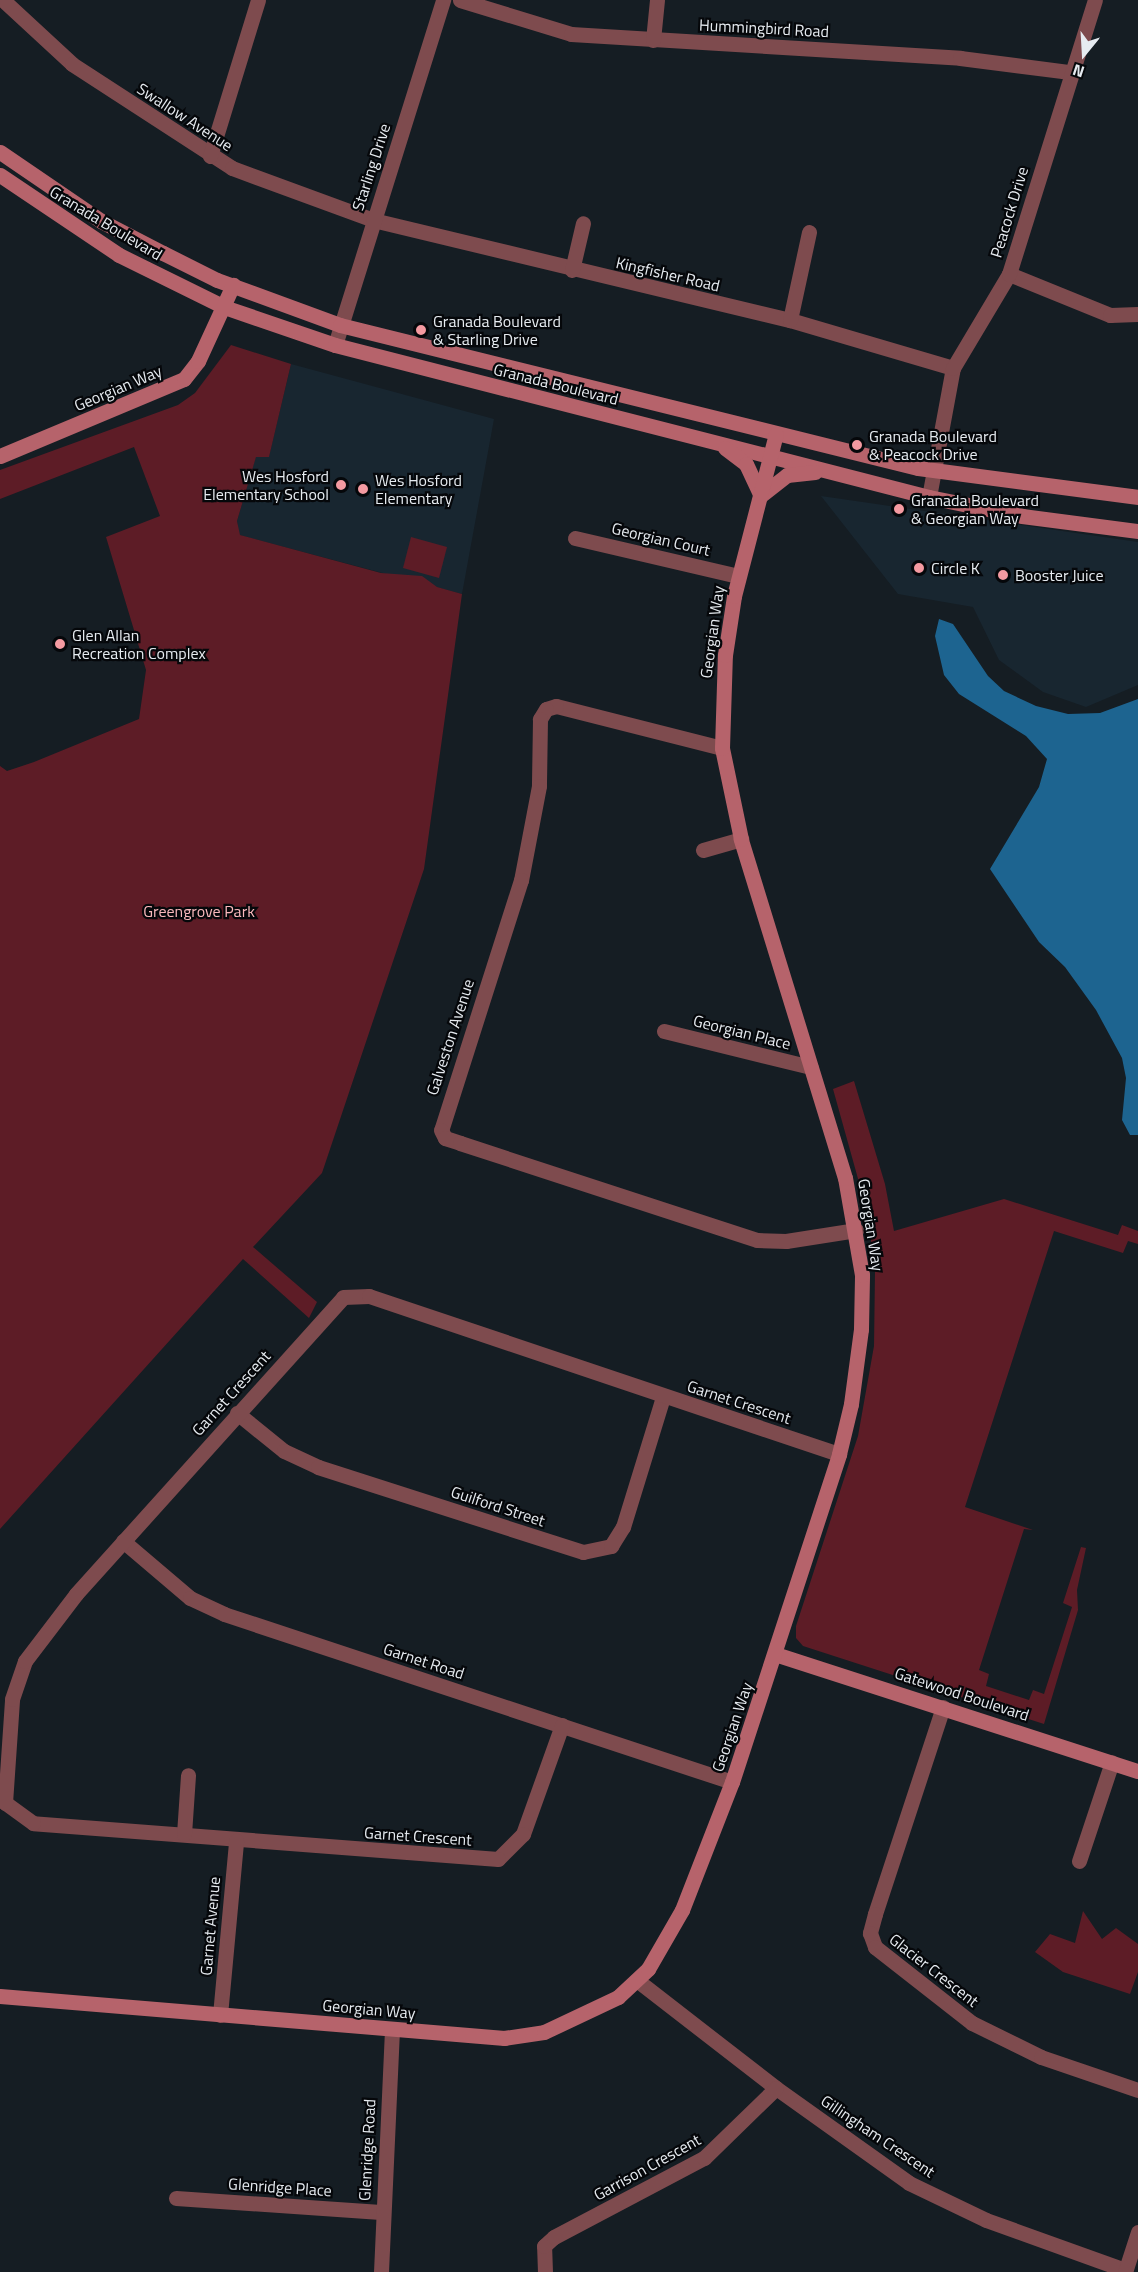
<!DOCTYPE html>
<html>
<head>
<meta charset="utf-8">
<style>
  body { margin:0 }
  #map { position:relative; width:1138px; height:2272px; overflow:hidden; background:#151d23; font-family:"Titillium Web",sans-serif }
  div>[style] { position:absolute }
  .built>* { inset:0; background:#182630 }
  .green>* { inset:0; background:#5d1c26 }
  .water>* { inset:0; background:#1d6490 }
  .street>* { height:15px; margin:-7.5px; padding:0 7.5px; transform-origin:7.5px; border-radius:7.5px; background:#7e4b4e }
  .secondary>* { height:15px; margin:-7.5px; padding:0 7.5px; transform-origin:7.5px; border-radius:7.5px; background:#b6636b }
  .dots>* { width:16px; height:16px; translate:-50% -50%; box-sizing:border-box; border:3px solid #05070a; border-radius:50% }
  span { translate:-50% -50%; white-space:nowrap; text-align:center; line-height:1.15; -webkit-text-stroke:4.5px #05070a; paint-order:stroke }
  .street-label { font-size:16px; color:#e6ebf0 }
  .poi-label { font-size:16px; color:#e6ebf0 }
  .left { translate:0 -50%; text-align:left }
  .right { translate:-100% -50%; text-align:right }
  .park-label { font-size:16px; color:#fab8bc }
  .north { position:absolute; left:1054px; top:24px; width:60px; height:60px; -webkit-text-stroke:4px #05070a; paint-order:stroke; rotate:198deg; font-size:16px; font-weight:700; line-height:24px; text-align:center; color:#e6ebf0 }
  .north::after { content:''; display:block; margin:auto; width:21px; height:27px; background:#e6ebf0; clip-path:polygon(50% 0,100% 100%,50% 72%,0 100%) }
</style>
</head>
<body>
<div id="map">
  <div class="built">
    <i style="clip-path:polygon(291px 364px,494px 419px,462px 594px,239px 535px,237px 521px,256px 456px,269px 456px)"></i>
    <i style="clip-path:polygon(821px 496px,1138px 542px,1138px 685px,1086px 707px,1043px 692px,999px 660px,973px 607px,898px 594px)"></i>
  </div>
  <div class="green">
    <i style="clip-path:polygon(231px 345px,291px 364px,269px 457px,256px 457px,237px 521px,240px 535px,381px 573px,422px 576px,437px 587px,462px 594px,424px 869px,322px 1173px,253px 1247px,317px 1302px,309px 1318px,243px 1259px,0 1529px,0 766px,7px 771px,34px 762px,139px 719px,146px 670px,106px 537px,160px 516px,134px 447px,0 499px,0 470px,178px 405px,195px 393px)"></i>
    <i style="clip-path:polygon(411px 537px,447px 547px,439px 578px,403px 568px)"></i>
    <i style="clip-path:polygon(854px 1081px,885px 1184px,894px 1231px,1004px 1199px,1118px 1235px,1122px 1225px,1138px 1231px,1138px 1244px,1128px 1241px,1123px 1253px,1054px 1231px,965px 1507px,1033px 1530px,1024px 1529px,979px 1670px,989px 1674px,986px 1686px,1029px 1700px,1033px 1690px,1044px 1694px,1072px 1607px,1063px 1603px,1081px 1547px,1086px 1548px,1077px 1590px,1078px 1610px,1044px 1724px,803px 1646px,796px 1638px,796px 1626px,858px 1436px,874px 1346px,875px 1271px,867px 1211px,833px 1089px)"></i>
    <i style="clip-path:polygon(1083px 1911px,1102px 1939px,1116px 1928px,1138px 1944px,1138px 1972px,1130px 1994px,1063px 1972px,1035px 1952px,1050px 1934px,1075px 1943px)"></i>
  </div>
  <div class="water">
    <i style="clip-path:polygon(939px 619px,953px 624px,988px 676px,1004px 691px,1036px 706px,1068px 714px,1100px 713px,1138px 699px,1138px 1135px,1130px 1135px,1122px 1120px,1126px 1078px,1122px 1058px,1096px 1010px,1065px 967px,1039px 942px,990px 869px,1039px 787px,1047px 759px,1026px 736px,959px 694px,944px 675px,935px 636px)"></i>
  </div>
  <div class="street">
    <i style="left:3px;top:0;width:94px;rotate:42.8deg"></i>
    <i style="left:72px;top:64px;width:191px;rotate:33deg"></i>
    <i style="left:232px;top:168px;width:150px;rotate:20.2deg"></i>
    <i style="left:373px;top:220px;width:429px;rotate:13.5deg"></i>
    <i style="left:790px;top:320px;width:170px;rotate:16.4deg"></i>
    <i style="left:460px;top:0;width:116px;rotate:17deg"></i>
    <i style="left:571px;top:34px;width:390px;rotate:3.5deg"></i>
    <i style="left:960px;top:58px;width:111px;rotate:7.3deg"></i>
    <i style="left:653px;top:40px;width:40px;rotate:-84.3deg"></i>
    <i style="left:210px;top:156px;width:163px;rotate:-72.9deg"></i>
    <i style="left:572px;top:270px;width:48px;rotate:-76.8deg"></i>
    <i style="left:1009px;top:274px;width:109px;rotate:22.1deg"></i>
    <i style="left:1110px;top:315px;width:28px;rotate:-2deg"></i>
    <i style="left:790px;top:320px;width:90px;rotate:-77.8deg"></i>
    <i style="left:335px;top:345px;width:362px;rotate:-72.6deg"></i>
    <i style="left:929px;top:497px;width:131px;rotate:-79.5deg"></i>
    <i style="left:953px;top:368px;width:109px;rotate:-59.2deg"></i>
    <i style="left:1009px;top:274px;width:287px;rotate:-72.6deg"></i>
    <i style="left:575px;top:538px;width:167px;rotate:13.1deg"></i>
    <i style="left:722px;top:748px;width:171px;rotate:-165.8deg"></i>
    <i style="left:556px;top:706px;width:10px;rotate:163deg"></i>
    <i style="left:546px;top:709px;width:12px;rotate:121deg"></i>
    <i style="left:540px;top:719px;width:67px;rotate:90.9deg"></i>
    <i style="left:539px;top:786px;width:96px;rotate:100.8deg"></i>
    <i style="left:521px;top:880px;width:262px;rotate:107.7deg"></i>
    <i style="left:441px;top:1130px;width:9px;rotate:63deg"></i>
    <i style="left:445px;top:1138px;width:16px;rotate:18deg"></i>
    <i style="left:460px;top:1143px;width:312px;rotate:18.1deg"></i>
    <i style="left:757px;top:1240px;width:29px;rotate:2deg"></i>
    <i style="left:786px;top:1241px;width:71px;rotate:-8.9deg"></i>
    <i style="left:703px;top:850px;width:40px;rotate:-16deg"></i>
    <i style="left:664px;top:1031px;width:151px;rotate:13.8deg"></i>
    <i style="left:237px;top:1413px;width:60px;rotate:39deg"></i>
    <i style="left:284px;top:1451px;width:38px;rotate:25deg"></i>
    <i style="left:318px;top:1467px;width:278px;rotate:17.8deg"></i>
    <i style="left:583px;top:1552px;width:29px;rotate:-12deg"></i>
    <i style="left:611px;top:1546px;width:22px;rotate:-58deg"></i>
    <i style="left:623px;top:1527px;width:136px;rotate:-72.9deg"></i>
    <i style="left:123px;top:1541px;width:88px;rotate:40.4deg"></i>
    <i style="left:190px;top:1598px;width:38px;rotate:25deg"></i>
    <i style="left:224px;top:1614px;width:535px;rotate:18.3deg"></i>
    <i style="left:943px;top:1707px;width:218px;rotate:108.2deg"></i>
    <i style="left:875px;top:1914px;width:20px;rotate:105deg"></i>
    <i style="left:870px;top:1933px;width:15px;rotate:70deg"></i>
    <i style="left:875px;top:1947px;width:123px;rotate:38.1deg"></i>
    <i style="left:972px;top:2023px;width:77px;rotate:26.2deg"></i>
    <i style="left:1041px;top:2057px;width:102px;rotate:18.8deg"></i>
    <i style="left:562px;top:1725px;width:116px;rotate:109.7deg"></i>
    <i style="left:523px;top:1834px;width:35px;rotate:135deg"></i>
    <i style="left:498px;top:1859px;width:466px;rotate:-175.6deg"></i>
    <i style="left:33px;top:1823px;width:34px;rotate:-144deg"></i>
    <i style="left:5px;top:1803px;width:104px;rotate:-86.1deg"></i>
    <i style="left:12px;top:1699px;width:40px;rotate:-71.1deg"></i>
    <i style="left:25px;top:1661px;width:84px;rotate:-52.7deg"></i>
    <i style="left:76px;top:1594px;width:399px;rotate:-48deg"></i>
    <i style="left:343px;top:1297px;width:26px;rotate:-2deg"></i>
    <i style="left:369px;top:1296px;width:496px;rotate:18.6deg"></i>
    <i style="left:184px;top:1834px;width:59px;rotate:-86.1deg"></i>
    <i style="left:1079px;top:1861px;width:104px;rotate:-71.6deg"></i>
    <i style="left:638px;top:1981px;width:175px;rotate:37.8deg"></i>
    <i style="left:776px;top:2088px;width:163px;rotate:35.5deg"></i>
    <i style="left:909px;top:2183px;width:85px;rotate:25.7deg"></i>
    <i style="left:986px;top:2220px;width:148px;rotate:19.8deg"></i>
    <i style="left:220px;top:2015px;width:175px;rotate:-84.7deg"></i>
    <i style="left:176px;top:2198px;width:205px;rotate:3.9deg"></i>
    <i style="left:381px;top:2272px;width:243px;rotate:-87.4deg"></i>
    <i style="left:545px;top:2272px;width:26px;rotate:-92deg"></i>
    <i style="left:544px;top:2246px;width:13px;rotate:-42deg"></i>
    <i style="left:554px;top:2237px;width:170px;rotate:-27.8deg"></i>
    <i style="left:704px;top:2158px;width:100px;rotate:-44.2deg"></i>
    <i style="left:1125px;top:2272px;width:42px;rotate:-72deg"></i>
  </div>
  <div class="secondary">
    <i style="left:0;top:152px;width:122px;rotate:34.3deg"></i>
    <i style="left:101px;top:221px;width:70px;rotate:27.3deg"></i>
    <i style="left:163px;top:253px;width:60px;rotate:26.6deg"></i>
    <i style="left:217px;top:280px;width:131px;rotate:20.1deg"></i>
    <i style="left:340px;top:325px;width:595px;rotate:13.9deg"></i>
    <i style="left:918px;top:468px;width:222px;rotate:7.5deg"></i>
    <i style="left:0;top:175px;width:143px;rotate:33.9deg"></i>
    <i style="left:119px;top:255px;width:117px;rotate:26.3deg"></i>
    <i style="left:224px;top:307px;width:117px;rotate:18.9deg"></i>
    <i style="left:335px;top:345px;width:613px;rotate:14.35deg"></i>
    <i style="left:929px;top:497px;width:95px;rotate:11.5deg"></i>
    <i style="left:1022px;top:516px;width:117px;rotate:7.4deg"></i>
    <i style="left:725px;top:448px;width:26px;rotate:37deg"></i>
    <i style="left:746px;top:464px;width:33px;rotate:65deg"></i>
    <i style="left:0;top:456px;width:199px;rotate:-22.7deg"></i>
    <i style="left:184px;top:379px;width:23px;rotate:-52deg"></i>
    <i style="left:198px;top:361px;width:84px;rotate:-65.3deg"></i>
    <i style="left:760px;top:496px;width:34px;rotate:-38deg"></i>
    <i style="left:787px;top:475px;width:28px;rotate:-6deg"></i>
    <i style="left:775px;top:1654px;width:381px;rotate:17.9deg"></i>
    <i style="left:0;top:1996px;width:506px;rotate:4.76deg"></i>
    <i style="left:504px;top:2038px;width:40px;rotate:-8.5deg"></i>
    <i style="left:544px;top:2032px;width:82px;rotate:-25.3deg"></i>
    <i style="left:618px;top:1997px;width:41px;rotate:-43deg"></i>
    <i style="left:648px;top:1969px;width:68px;rotate:-60deg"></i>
    <i style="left:682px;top:1910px;width:137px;rotate:-68.7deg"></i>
    <i style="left:732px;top:1782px;width:345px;rotate:-71.9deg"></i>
    <i style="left:839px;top:1454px;width:51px;rotate:-76.5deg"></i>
    <i style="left:851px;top:1404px;width:76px;rotate:-82.4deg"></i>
    <i style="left:861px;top:1329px;width:54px;rotate:-88.9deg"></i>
    <i style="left:862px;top:1275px;width:98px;rotate:-99.9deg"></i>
    <i style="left:845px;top:1178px;width:355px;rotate:-107.1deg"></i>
    <i style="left:741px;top:839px;width:93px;rotate:-101.8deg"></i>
    <i style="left:722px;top:748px;width:93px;rotate:-88.2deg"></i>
    <i style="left:725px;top:655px;width:60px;rotate:-81.3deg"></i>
    <i style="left:734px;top:596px;width:167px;rotate:-75.5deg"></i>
  </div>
  <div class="dots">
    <i style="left:421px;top:330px;background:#f49aa1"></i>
    <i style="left:857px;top:445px;background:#f49aa1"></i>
    <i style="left:341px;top:485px;background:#f49aa1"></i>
    <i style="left:363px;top:489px;background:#f49aa1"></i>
    <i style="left:899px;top:509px;background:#f49aa1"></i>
    <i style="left:919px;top:568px;background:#f49aa1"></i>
    <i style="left:1003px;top:575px;background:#f49aa1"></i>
    <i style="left:60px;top:644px;background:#f49aa1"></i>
  </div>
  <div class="street-label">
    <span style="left:764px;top:28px;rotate:3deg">Hummingbird Road</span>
    <span style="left:185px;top:117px;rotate:33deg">Swallow Avenue</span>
    <span style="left:371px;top:167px;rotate:-72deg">Starling Drive</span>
    <span style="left:1009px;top:212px;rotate:-73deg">Peacock Drive</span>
    <span style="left:106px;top:223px;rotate:31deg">Granada Boulevard</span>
    <span style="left:668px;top:274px;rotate:13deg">Kingfisher Road</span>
    <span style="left:556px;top:384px;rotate:14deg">Granada Boulevard</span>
    <span style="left:118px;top:388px;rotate:-23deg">Georgian Way</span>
    <span style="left:661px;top:539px;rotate:13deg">Georgian Court</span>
    <span style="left:712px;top:632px;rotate:-82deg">Georgian Way</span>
    <span style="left:742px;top:1032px;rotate:14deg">Georgian Place</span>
    <span style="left:450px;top:1037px;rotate:-72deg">Galveston Avenue</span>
    <span style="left:871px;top:1225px;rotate:81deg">Georgian Way</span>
    <span style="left:231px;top:1393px;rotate:-48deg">Garnet Crescent</span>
    <span style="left:739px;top:1402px;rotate:18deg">Garnet Crescent</span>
    <span style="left:498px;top:1506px;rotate:18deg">Guilford Street</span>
    <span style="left:424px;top:1661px;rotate:18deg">Garnet Road</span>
    <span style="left:962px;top:1694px;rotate:18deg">Gatewood Boulevard</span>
    <span style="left:732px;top:1727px;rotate:-71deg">Georgian Way</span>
    <span style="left:418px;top:1836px;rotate:4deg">Garnet Crescent</span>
    <span style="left:210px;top:1926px;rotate:-85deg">Garnet Avenue</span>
    <span style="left:934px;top:1970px;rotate:38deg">Glacier Crescent</span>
    <span style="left:369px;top:2009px;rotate:5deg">Georgian Way</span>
    <span style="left:878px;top:2136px;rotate:34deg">Gillingham Crescent</span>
    <span style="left:367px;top:2150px;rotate:-87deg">Glenridge Road</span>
    <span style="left:647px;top:2167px;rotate:-29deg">Garrison Crescent</span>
    <span style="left:280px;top:2187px;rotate:4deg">Glenridge Place</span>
  </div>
  <div class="poi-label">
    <span class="left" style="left:433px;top:330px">Granada Boulevard<br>&amp; Starling Drive</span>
    <span class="left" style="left:869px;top:445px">Granada Boulevard<br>&amp; Peacock Drive</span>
    <span class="right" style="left:329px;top:485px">Wes Hosford<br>Elementary School</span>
    <span class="left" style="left:375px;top:489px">Wes Hosford<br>Elementary</span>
    <span class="left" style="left:911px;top:509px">Granada Boulevard<br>&amp; Georgian Way</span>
    <span class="left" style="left:931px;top:568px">Circle K</span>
    <span class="left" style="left:1015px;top:575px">Booster Juice</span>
    <span class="left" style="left:72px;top:644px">Glen Allan<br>Recreation Complex</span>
  </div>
  <div class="park-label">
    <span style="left:199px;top:911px">Greengrove Park</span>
  </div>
  <div class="north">N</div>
</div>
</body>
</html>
